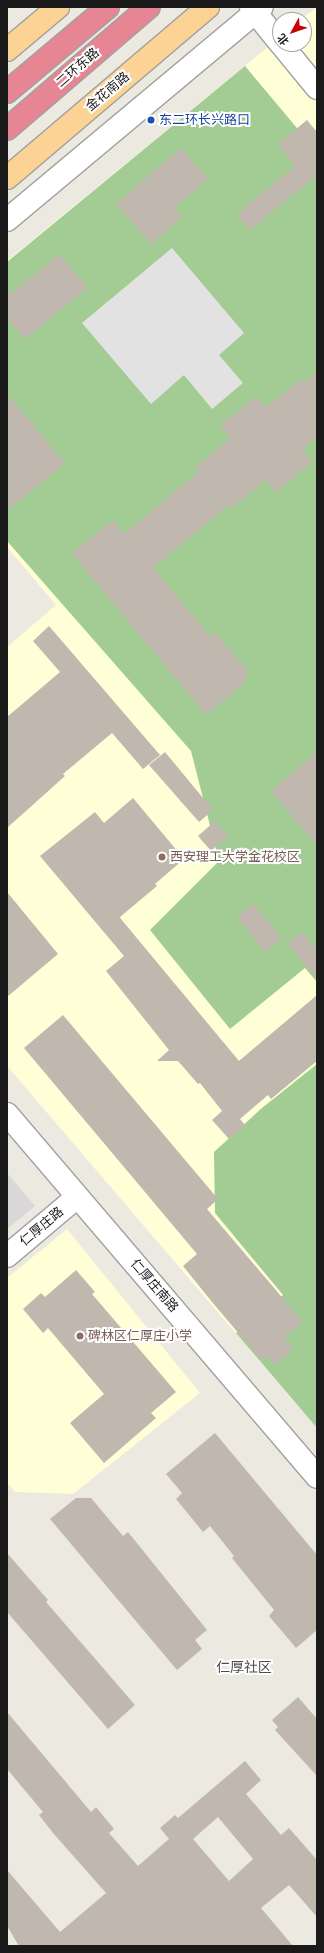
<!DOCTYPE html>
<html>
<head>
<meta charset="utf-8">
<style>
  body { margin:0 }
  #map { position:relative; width:324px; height:1953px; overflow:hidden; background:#ece9e0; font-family:"Sofia Sans Condensed","Noto Sans SC",sans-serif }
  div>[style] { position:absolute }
  .residential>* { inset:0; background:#d9d7d7 }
  .education>* { inset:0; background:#feffd6 }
  .forest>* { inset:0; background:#a3cc94 }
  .parking>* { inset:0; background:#e2e2e2 }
  .building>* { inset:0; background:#c0b8af }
  .roads { filter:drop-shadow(1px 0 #a1a1a1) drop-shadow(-1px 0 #a1a1a1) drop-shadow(0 1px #a1a1a1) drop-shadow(0 -1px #a1a1a1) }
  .minor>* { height:22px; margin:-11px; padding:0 11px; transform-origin:11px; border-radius:11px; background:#fff }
  .major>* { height:22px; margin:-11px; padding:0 11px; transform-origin:11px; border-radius:11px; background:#fcd395 }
  .highway>* { height:22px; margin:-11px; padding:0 11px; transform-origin:11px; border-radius:11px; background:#e68594 }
  .dots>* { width:11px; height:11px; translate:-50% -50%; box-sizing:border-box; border:2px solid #fff; border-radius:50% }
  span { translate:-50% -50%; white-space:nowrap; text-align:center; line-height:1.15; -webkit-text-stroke:4px #fff; paint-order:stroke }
  .street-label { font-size:13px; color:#1a1a1a }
  .transit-label { font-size:13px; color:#164399 }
  .left { translate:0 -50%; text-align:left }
  .education-label { font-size:13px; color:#785e54 }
  .neighbourhood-label { font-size:14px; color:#4d4d4d }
  .frame { position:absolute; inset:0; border:8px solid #1a1a1a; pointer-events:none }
  .north { position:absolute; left:272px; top:12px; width:40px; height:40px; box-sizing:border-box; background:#fff; border:1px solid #a3a3a3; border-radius:50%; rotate:230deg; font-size:11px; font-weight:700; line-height:16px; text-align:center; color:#1a1a1a }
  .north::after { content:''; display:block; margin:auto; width:14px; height:18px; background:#c50600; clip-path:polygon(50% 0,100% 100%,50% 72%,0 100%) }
</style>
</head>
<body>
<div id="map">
  <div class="residential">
    <i style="clip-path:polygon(7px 1173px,35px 1206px,7px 1229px)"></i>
  </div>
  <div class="education">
    <i style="clip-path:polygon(317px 7px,317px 1428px,7px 1066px,7px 647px,56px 605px,7px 547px,7px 261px,280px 37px,280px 44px,304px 44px,304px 20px,300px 20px)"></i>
    <i style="clip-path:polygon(67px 1229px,200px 1393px,73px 1494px,15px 1492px,7px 1483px,7px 1278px)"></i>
  </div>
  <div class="forest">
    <i style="clip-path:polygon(245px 66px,317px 152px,317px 982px,305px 968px,230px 1029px,150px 930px,219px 861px,191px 751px,7px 541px,7px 262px)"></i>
    <i style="clip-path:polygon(317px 1064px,317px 1428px,236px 1333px,283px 1295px,215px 1213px,214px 1152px,262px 1108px)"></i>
  </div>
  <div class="parking">
    <i style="clip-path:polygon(172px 248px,244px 333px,219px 355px,243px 383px,212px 409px,184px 375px,151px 404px,82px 323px)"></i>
  </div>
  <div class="building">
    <i style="clip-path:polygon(307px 120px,317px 132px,317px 175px,250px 230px,237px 214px,295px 166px,278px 144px)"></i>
    <i style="clip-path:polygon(181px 148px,208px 179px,174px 208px,182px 218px,151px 244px,116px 204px)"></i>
    <i style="clip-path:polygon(60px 254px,88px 288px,25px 339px,7px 318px,7px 297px)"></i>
    <i style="clip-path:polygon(317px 372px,317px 437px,302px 450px,312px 462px,276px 492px,266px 480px,231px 509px,228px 505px,153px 568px,211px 637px,216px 633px,248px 671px,245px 682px,206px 715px,72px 554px,113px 520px,125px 534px,199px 471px,196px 467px,230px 438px,220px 426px,256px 396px,266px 407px,301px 379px,304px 383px)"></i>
    <i style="clip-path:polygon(7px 394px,65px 463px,7px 511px)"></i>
    <i style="clip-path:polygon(49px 626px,160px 755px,143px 769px,112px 733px,63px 774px,65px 776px,7px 828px,7px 717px,60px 672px,33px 641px)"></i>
    <i style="clip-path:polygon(165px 752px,213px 810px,199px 822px,149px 765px)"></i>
    <i style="clip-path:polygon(317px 752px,317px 846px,271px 791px)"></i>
    <i style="clip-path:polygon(133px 798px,184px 859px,155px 884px,157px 886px,120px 917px,121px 919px,239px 1061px,317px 995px,317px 1061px,271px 1099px,268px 1095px,240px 1119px,245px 1125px,229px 1139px,212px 1120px,222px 1111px,200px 1083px,198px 1084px,178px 1061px,157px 1061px,169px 1050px,106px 971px,124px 956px,40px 856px,95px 812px,104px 823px)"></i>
    <i style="clip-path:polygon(215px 821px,228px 836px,211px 851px,198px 836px)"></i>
    <i style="clip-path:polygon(7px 892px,58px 954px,7px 997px)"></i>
    <i style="clip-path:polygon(253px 903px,282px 938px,266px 952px,237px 917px)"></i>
    <i style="clip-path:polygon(302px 932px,317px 950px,317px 979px,288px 944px)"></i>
    <i style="clip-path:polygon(63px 1015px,218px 1199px,207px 1209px,303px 1322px,284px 1338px,293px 1349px,274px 1365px,267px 1356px,261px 1360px,212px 1302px,183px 1266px,197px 1254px,24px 1048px)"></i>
    <i style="clip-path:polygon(76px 1270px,95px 1292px,92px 1294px,176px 1392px,151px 1413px,156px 1418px,104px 1463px,70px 1423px,104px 1394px,48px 1328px,43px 1333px,23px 1309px,41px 1293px,45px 1297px)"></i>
    <i style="clip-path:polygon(215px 1433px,317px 1555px,317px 1630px,296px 1648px,269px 1616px,274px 1610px,232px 1558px,234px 1556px,210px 1526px,203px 1532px,176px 1499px,182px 1493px,166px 1474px)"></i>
    <i style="clip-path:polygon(76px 1498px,91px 1498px,123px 1536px,128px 1532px,207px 1630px,195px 1640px,202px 1649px,177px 1670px,50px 1519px)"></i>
    <i style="clip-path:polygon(7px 1553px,48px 1600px,46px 1602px,135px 1705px,108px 1729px,7px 1612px)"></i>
    <i style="clip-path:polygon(298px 1697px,317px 1719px,317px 1776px,275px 1730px,278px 1727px,272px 1720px)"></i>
    <i style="clip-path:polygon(evenodd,7px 1712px,91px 1812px,96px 1807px,114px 1829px,109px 1833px,138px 1866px,169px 1839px,160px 1828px,175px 1815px,178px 1818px,245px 1761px,261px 1780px,246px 1794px,281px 1835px,289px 1828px,317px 1860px,317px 1917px,289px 1885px,261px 1908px,293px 1946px,19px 1946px,7px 1926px,7px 1870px,60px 1932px,106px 1893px,53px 1833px,39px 1815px,43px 1812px,7px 1769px,7px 1712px,218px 1817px,253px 1859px,229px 1881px,193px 1839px,218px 1817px)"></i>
  </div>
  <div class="roads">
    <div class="minor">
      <i style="left:251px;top:7px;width:46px;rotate:51.1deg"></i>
      <i style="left:281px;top:44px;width:57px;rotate:50.7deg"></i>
      <i style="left:7px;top:220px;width:332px;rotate:-39.9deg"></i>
      <i style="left:7px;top:1114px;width:477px;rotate:49.5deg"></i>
      <i style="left:7px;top:1256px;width:92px;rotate:-40.1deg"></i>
    </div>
    <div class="major">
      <i style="left:7px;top:50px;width:67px;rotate:-40.1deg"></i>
      <i style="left:7px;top:178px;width:264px;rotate:-40.4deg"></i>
    </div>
    <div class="highway">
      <i style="left:7px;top:92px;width:132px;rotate:-40.1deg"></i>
      <i style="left:7px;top:129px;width:187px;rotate:-40.7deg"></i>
    </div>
  </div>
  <div class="dots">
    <i style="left:151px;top:120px;background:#1a4fb4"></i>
    <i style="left:162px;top:857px;background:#8d6e63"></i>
    <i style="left:80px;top:1336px;background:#8d6e63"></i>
  </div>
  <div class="street-label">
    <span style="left:78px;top:68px;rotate:-41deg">二环东路</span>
    <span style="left:108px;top:92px;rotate:-40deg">金花南路</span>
    <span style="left:42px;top:1227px;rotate:-40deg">仁厚庄路</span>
    <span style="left:154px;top:1286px;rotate:49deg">仁厚庄南路</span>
  </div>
  <div class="transit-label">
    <span class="left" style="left:159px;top:120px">东二环长兴路口</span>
  </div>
  <div class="education-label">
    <span class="left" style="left:170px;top:857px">西安理工大学金花校区</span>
    <span class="left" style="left:88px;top:1336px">碑林区仁厚庄小学</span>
  </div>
  <div class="neighbourhood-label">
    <span style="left:244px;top:1668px">仁厚社区</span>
  </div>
  <div class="frame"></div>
  <div class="north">北</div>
</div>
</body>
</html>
